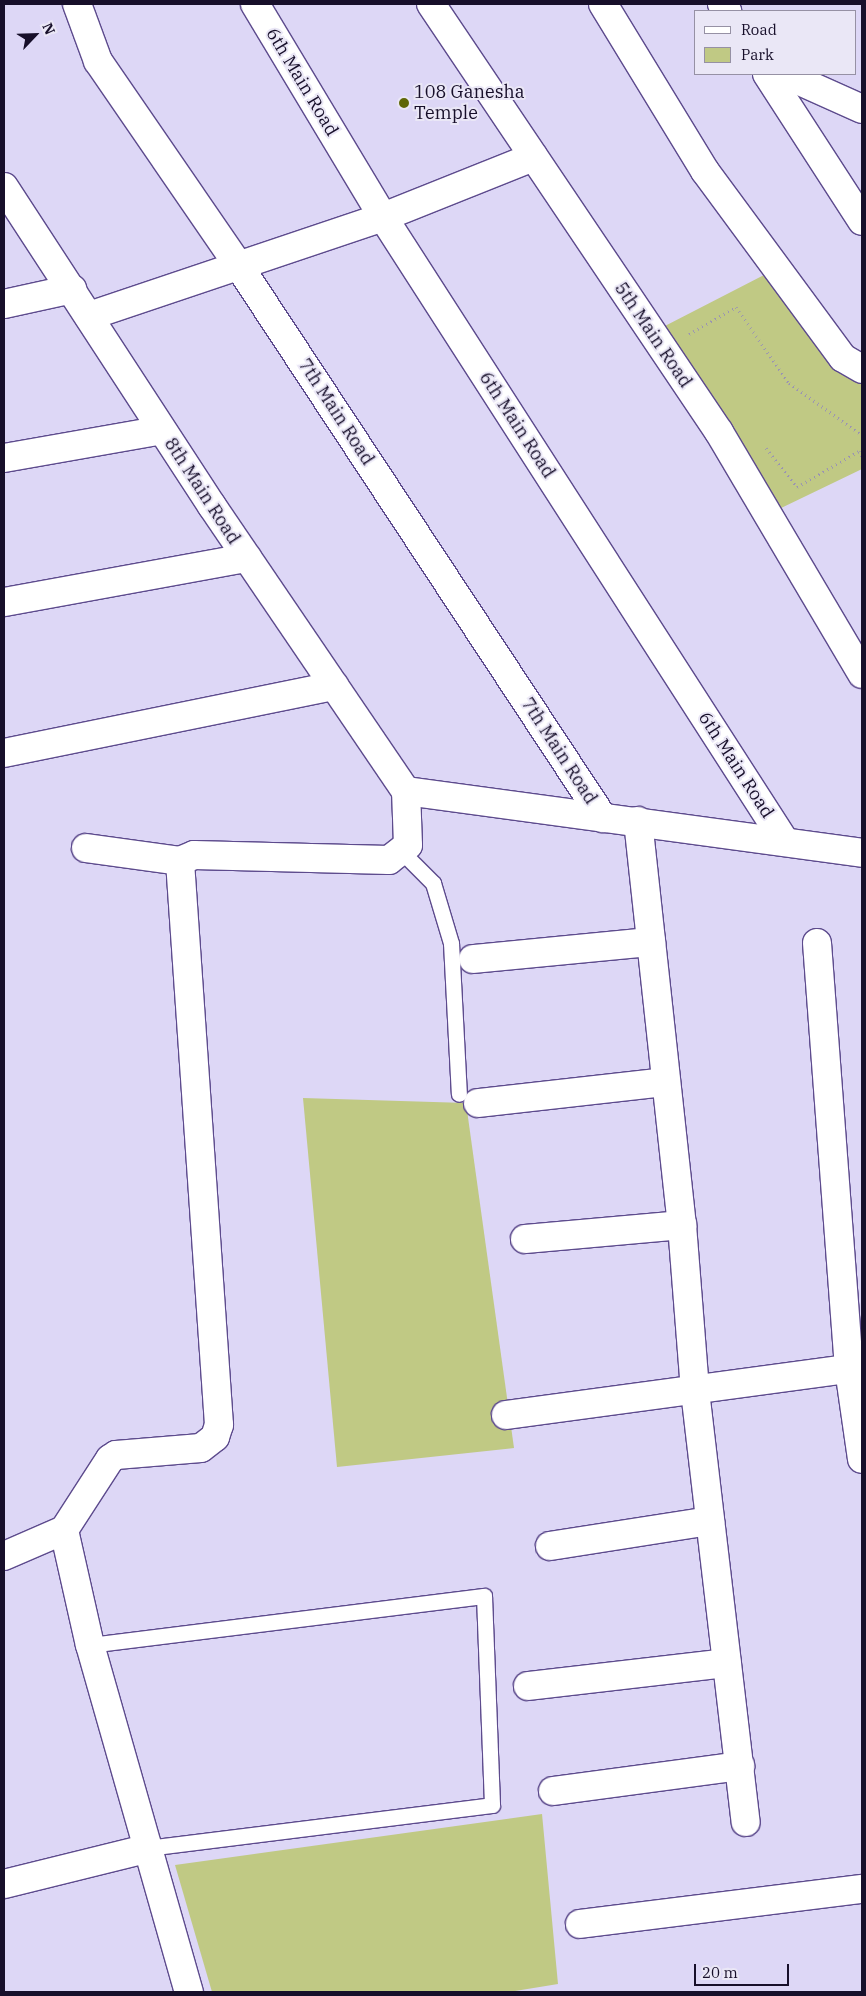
<!DOCTYPE html>
<html>
<head>
<meta charset="utf-8">
<style>
  body { margin:0 }
  #map { position:relative; width:866px; height:1996px; overflow:hidden; background:#ddd7f6; font-family:"IBM Plex Serif",serif }
  div>[style] { position:absolute }
  .green>* { inset:0; background:#c0c984 }
  .path>* { height:3px; margin-top:-1.5px; transform-origin:0; background:repeating-linear-gradient(90deg,#9b94b2 0 1px,transparent 0 5px) }
  .roads { filter:drop-shadow(1px 0 #5d4b8d) drop-shadow(-1px 0 #5d4b8d) drop-shadow(0 1px #5d4b8d) drop-shadow(0 -1px #5d4b8d) }
  .lane>* { height:15px; margin:-7.5px; padding:0 7.5px; transform-origin:7.5px; border-radius:7.5px; background:#fff }
  .street>* { height:28px; margin:-14px; padding:0 14px; transform-origin:14px; border-radius:14px; background:#fff }
  .dots>* { width:14px; height:14px; translate:-50% -50%; box-sizing:border-box; border:2px solid #eae7f6; border-radius:50% }
  span { translate:-50% -50%; white-space:nowrap; text-align:center; line-height:1.15; -webkit-text-stroke:4px #eae7f6; paint-order:stroke }
  .street-label { font-size:18px; color:#170f2a }
  .poi-label { font-size:18px; color:#170f2a }
  .left { translate:0 -50%; text-align:left }
  .frame { position:absolute; inset:0; border:5px solid #170f2a; pointer-events:none }
  .legend { position:absolute; left:694px; top:10px; width:162px; height:65px; box-sizing:border-box; background:#eae7f6; border:1px solid #9691a4; margin:0; padding:6px 9px; list-style:none; font-size:15px; color:#170f2a }
  .legend li { display:flex; align-items:center; gap:10px; height:25px }
  .legend b { width:25px; border:1px solid #9691a4 }
  .north { position:absolute; left:10px; top:10px; width:50px; height:50px; -webkit-text-stroke:4px #eae7f6; paint-order:stroke; rotate:66deg; font-size:14px; font-weight:700; line-height:20px; text-align:center; color:#170f2a }
  .north::after { content:''; display:block; margin:auto; width:18px; height:22px; background:#170f2a; clip-path:polygon(50% 0,100% 100%,50% 72%,0 100%) }
  .scale { position:absolute; left:694px; top:1964px; width:95px; height:22px; box-sizing:border-box; border:2px solid #170f2a; border-top:0; padding-left:6px; font-size:15px; line-height:18px; white-space:nowrap; color:#170f2a; -webkit-text-stroke:4px #eae7f6; paint-order:stroke }
</style>
</head>
<body>
<div id="map">
  <div class="green">
    <i style="clip-path:polygon(764px 275px,836px 364px,862px 379px,862px 469px,777px 510px,661px 328px)"></i>
    <i style="clip-path:polygon(303px 1098px,466px 1103px,514px 1448px,337px 1467px)"></i>
    <i style="clip-path:polygon(542px 1814px,558px 1984px,509px 1992px,212px 1992px,175px 1865px)"></i>
  </div>
  <div class="path">
    <i style="left:689px;top:334px;width:54px;rotate:-29.9deg"></i>
    <i style="left:736px;top:307px;width:93px;rotate:55.1deg"></i>
    <i style="left:789px;top:383px;width:90px;rotate:35.5deg"></i>
    <i style="left:766px;top:448px;width:50px;rotate:51.5deg"></i>
    <i style="left:797px;top:487px;width:72px;rotate:-30.1deg"></i>
    <i style="left:859px;top:451px;width:7px;rotate:63deg"></i>
  </div>
  <div class="roads">
    <div class="lane">
      <i style="left:402px;top:852px;width:44px;rotate:45deg"></i>
      <i style="left:433px;top:883px;width:63px;rotate:73.3deg"></i>
      <i style="left:451px;top:943px;width:151px;rotate:87deg"></i>
      <i style="left:90px;top:1645px;width:397px;rotate:-7.1deg"></i>
      <i style="left:484px;top:1596px;width:209px;rotate:87.8deg"></i>
      <i style="left:492px;top:1805px;width:346px;rotate:172.9deg"></i>
    </div>
    <div class="street">
      <i style="left:77px;top:4px;width:61px;rotate:69.8deg"></i>
      <i style="left:98px;top:61px;width:245px;rotate:55.5deg"></i>
      <i style="left:237px;top:263px;width:665px;rotate:56.6deg"></i>
      <i style="left:255px;top:4px;width:249px;rotate:59deg"></i>
      <i style="left:383px;top:217px;width:743px;rotate:57.25deg"></i>
      <i style="left:431px;top:4px;width:516px;rotate:56.06deg"></i>
      <i style="left:719px;top:432px;width:281px;rotate:59.4deg"></i>
      <i style="left:603px;top:4px;width:196px;rotate:58.6deg"></i>
      <i style="left:705px;top:171px;width:232px;rotate:53.6deg"></i>
      <i style="left:843px;top:358px;width:22px;rotate:30deg"></i>
      <i style="left:722px;top:4px;width:9px;rotate:54deg"></i>
      <i style="left:767px;top:74px;width:175px;rotate:57.1deg"></i>
      <i style="left:784px;top:74px;width:85px;rotate:24.2deg"></i>
      <i style="left:4px;top:187px;width:381px;rotate:56.9deg"></i>
      <i style="left:212px;top:506px;width:345px;rotate:55.8deg"></i>
      <i style="left:4px;top:304px;width:70px;rotate:-12.4deg"></i>
      <i style="left:89px;top:316px;width:310px;rotate:-18.6deg"></i>
      <i style="left:383px;top:217px;width:162px;rotate:-21.8deg"></i>
      <i style="left:4px;top:458px;width:160px;rotate:-10deg"></i>
      <i style="left:4px;top:602px;width:247px;rotate:-10.3deg"></i>
      <i style="left:4px;top:753px;width:337px;rotate:-11.5deg"></i>
      <i style="left:406px;top:791px;width:460px;rotate:7.7deg"></i>
      <i style="left:638px;top:821px;width:406px;rotate:83.8deg"></i>
      <i style="left:682px;top:1225px;width:167px;rotate:85.5deg"></i>
      <i style="left:695px;top:1391px;width:434px;rotate:83.3deg"></i>
      <i style="left:86px;top:848px;width:95px;rotate:7.9deg"></i>
      <i style="left:817px;top:943px;width:427px;rotate:85.7deg"></i>
      <i style="left:849px;top:1369px;width:91px;rotate:81.8deg"></i>
      <i style="left:473px;top:959px;width:179px;rotate:-5.5deg"></i>
      <i style="left:478px;top:1103px;width:189px;rotate:-6.4deg"></i>
      <i style="left:525px;top:1239px;width:158px;rotate:-5.1deg"></i>
      <i style="left:506px;top:1415px;width:359px;rotate:-7.7deg"></i>
      <i style="left:64px;top:1530px;width:118px;rotate:77.3deg"></i>
      <i style="left:90px;top:1645px;width:361px;rotate:74.1deg"></i>
      <i style="left:550px;top:1546px;width:162px;rotate:-8.9deg"></i>
      <i style="left:4px;top:1556px;width:65px;rotate:-23.4deg"></i>
      <i style="left:64px;top:1530px;width:85px;rotate:-57.1deg"></i>
      <i style="left:110px;top:1459px;width:7px;rotate:-34deg"></i>
      <i style="left:116px;top:1455px;width:85px;rotate:-4.7deg"></i>
      <i style="left:201px;top:1448px;width:18px;rotate:-38deg"></i>
      <i style="left:215px;top:1437px;width:13px;rotate:-72deg"></i>
      <i style="left:219px;top:1425px;width:565px;rotate:-93.96deg"></i>
      <i style="left:180px;top:861px;width:15px;rotate:-23deg"></i>
      <i style="left:194px;top:855px;width:195px;rotate:1.5deg"></i>
      <i style="left:389px;top:860px;width:24px;rotate:-38deg"></i>
      <i style="left:408px;top:845px;width:54px;rotate:-92.1deg"></i>
      <i style="left:528px;top:1686px;width:200px;rotate:-6.6deg"></i>
      <i style="left:553px;top:1791px;width:189px;rotate:-7.6deg"></i>
      <i style="left:4px;top:1884px;width:149px;rotate:-13.9deg"></i>
      <i style="left:580px;top:1924px;width:284px;rotate:-7.1deg"></i>
    </div>
  </div>
  <div class="dots">
    <i style="left:404px;top:103px;background:#5f6706"></i>
  </div>
  <div class="street-label">
    <span style="left:302px;top:82px;rotate:59deg">6th Main Road</span>
    <span style="left:653px;top:335px;rotate:56deg">5th Main Road</span>
    <span style="left:336px;top:412px;rotate:57deg">7th Main Road</span>
    <span style="left:517px;top:425px;rotate:57deg">6th Main Road</span>
    <span style="left:202px;top:491px;rotate:57deg">8th Main Road</span>
    <span style="left:559px;top:751px;rotate:57deg">7th Main Road</span>
    <span style="left:736px;top:765px;rotate:57deg">6th Main Road</span>
  </div>
  <div class="poi-label">
    <span class="left" style="left:414px;top:103px">108 Ganesha<br>Temple</span>
  </div>
  <div class="frame"></div>
  <ul class="legend">
  <li><b style="height:6px;background:#fff"></b>Road</li>
  <li><b style="height:14px;background:#c0c984"></b>Park</li>
  </ul>
  <div class="north">N</div>
  <div class="scale">20 m</div>
</div>
</body>
</html>
